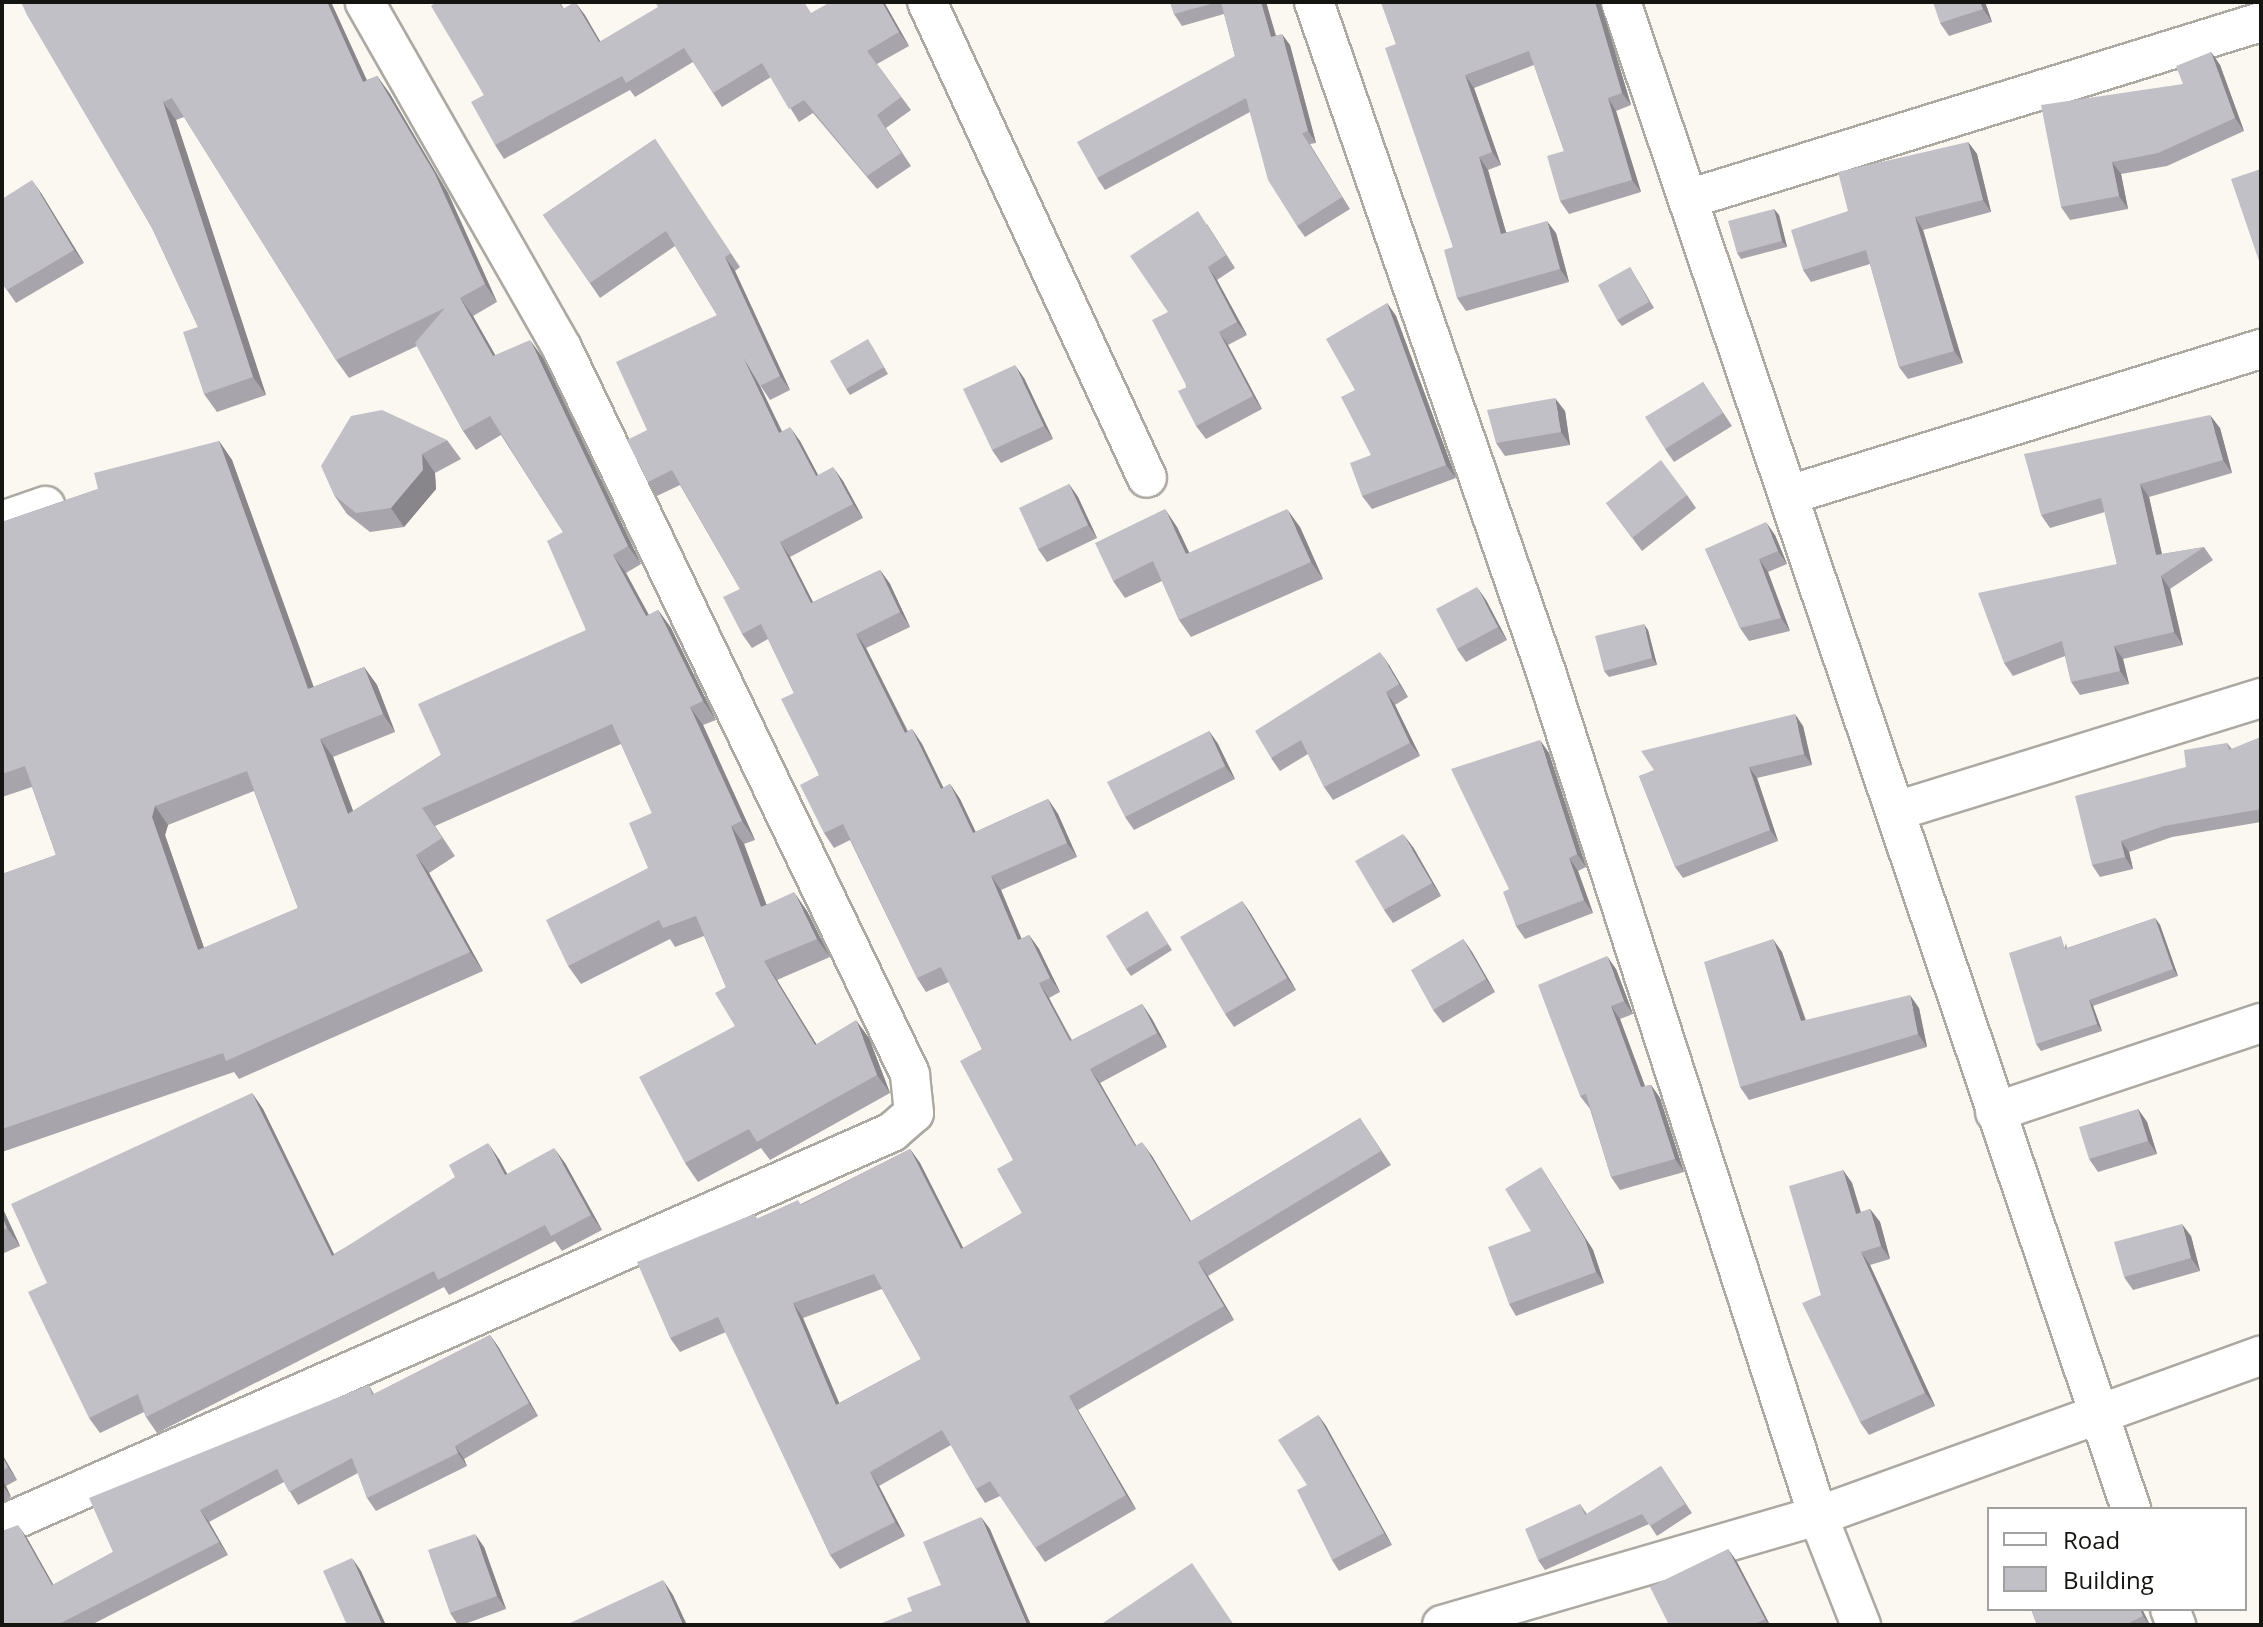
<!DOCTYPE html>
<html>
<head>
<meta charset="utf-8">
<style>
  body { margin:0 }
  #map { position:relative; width:2263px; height:1627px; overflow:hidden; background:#fbf8f1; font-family:"Open Sans",sans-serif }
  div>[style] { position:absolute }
  .roads { filter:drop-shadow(2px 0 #aba9a2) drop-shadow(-2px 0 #aba9a2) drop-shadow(0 2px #aba9a2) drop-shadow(0 -2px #aba9a2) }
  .minor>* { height:38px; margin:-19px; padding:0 19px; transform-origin:19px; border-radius:19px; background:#fff }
  .wall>* { inset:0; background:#a7a5ab }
  .shaded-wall>* { inset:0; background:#88868b }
  .building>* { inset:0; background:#c2c0c7 }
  span { translate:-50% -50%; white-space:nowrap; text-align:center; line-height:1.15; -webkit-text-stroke:8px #fff; paint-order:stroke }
  .frame { position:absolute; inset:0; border:4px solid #141411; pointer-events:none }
  .legend { position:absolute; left:1987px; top:1507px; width:260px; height:104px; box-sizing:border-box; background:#fff; border:2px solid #a1a1a0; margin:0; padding:10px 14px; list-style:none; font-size:24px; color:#141411 }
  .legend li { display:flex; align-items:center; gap:16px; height:40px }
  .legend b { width:40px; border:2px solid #a1a1a0 }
</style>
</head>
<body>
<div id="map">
  <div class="roads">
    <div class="minor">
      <i style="left:927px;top:2px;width:524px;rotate:65.19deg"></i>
      <i style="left:1314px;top:2px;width:712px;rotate:70.9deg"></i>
      <i style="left:1547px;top:675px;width:884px;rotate:72.14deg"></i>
      <i style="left:1818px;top:1516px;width:117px;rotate:68.5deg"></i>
      <i style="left:1621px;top:2px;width:1591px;rotate:71.3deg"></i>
      <i style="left:1688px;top:199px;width:600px;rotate:-17.17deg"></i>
      <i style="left:1789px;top:495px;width:494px;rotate:-17.2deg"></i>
      <i style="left:2px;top:521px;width:46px;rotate:-19.2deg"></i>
      <i style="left:1896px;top:811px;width:382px;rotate:-17.2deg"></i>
      <i style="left:1995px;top:1112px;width:280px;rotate:-18.5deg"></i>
      <i style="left:2px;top:1525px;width:973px;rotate:-23.82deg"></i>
      <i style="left:892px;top:1132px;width:29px;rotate:-41deg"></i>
      <i style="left:914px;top:1113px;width:39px;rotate:-96deg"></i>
      <i style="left:910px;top:1074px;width:805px;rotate:-115.61deg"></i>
      <i style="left:562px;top:348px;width:398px;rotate:-119.7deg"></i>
      <i style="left:2170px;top:1609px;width:17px;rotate:69deg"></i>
      <i style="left:1442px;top:1625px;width:391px;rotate:-16.2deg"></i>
      <i style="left:1818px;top:1516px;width:471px;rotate:-19.9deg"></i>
    </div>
  </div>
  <div class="wall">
    <i style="clip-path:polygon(evenodd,21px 2px,331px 2px,367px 80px,377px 76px,390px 94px,448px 193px,497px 302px,473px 316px,495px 355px,543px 358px,641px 564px,626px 573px,649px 615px,658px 610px,671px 628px,716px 720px,703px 725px,755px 840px,744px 844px,766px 904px,807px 911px,830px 957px,777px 980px,816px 1044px,869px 1038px,890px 1093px,770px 1160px,761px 1148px,698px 1182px,685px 1163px,735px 1026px,726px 987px,704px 936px,675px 947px,670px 939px,581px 984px,568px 966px,648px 868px,652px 813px,621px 744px,435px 826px,455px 856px,429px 873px,483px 971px,239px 1079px,234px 1072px,2px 1152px,2px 874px,56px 855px,32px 787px,2px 797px,2px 522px,98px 489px,219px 441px,232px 460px,313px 687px,364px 667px,377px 685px,395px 732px,333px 757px,353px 811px,441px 755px,586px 630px,563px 532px,501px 435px,476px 450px,463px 431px,417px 346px,349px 378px,336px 360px,184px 117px,176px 120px,266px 395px,217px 412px,204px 394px,198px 327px,152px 228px,21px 2px,254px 791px,298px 908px,204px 948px,165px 835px,168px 825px,254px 791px)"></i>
    <i style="clip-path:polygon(436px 2px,560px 2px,564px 9px,575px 2px,600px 41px,812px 13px,831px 2px,884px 2px,909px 46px,877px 64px,911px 110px,886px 128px,911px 166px,877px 189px,813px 113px,799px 122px,771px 77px,722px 107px,693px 62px,635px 97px,630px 90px,504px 159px,495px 145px,484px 95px)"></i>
    <i style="clip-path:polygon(1170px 2px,1266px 2px,1276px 35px,1290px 45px,1316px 143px,1310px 144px,1350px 209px,1305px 237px,1297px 226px,1250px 112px,1105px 190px,1097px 178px,1235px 56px,1224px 14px,1182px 26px,1174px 14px)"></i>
    <i style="clip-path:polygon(1381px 2px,1600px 2px,1631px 105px,1616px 111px,1641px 192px,1569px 214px,1560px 201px,1564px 151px,1534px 65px,1474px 88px,1501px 165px,1488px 170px,1506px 232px,1556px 233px,1569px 282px,1466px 311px,1457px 298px,1453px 247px,1396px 44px)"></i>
    <i style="clip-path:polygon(1985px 2px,1992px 22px,1949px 36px,1940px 23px)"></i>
    <i style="clip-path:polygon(2211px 52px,2220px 65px,2244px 131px,2167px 166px,2121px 174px,2128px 209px,2070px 220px,2061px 207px,2183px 84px)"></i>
    <i style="clip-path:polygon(evenodd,655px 139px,740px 267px,735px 271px,790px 390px,770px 400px,758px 382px,782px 431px,800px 441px,818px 475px,843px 481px,863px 518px,790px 557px,813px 602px,880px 570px,890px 584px,910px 627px,866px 648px,908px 731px,912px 729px,922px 744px,943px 788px,950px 784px,960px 799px,975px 832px,1048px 799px,1058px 814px,1077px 857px,1001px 890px,1021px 939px,1029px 935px,1039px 949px,1060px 992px,1049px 998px,1072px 1040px,1142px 1004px,1152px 1019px,1167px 1047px,1100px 1083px,1136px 1145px,1152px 1156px,1191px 1221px,1360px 1118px,1391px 1165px,1208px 1276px,1234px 1320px,1078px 1410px,1136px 1509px,1045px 1562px,1000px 1496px,985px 1503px,976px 1489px,951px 1445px,879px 1486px,905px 1536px,840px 1569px,830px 1555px,726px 1332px,680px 1352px,670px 1338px,754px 1214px,757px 1219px,801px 1204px,910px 1149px,920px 1163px,963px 1248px,1022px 1213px,1013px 1160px,982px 1049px,949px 982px,926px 992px,917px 978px,850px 840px,834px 848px,824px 833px,819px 775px,794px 693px,768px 639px,752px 648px,742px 634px,740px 589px,680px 485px,657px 496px,648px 482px,647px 430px,717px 315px,675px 246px,600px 298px,543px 215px,655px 139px,882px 1289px,921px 1359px,839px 1403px,803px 1318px,882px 1289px)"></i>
    <i style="clip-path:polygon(1968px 142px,1977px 154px,1991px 212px,1923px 230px,1963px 363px,1908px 379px,1899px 367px,1870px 264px,1811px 282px,1803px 270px,1848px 211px)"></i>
    <i style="clip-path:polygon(41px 193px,84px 263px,16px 303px,2px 283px)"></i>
    <i style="clip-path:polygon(1774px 209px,1779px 215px,1787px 247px,1741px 259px,1737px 253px)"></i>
    <i style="clip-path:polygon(1207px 224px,1235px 268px,1217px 280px,1247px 335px,1228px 345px,1262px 409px,1206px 439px,1196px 426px,1168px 312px)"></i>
    <i style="clip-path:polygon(1630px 267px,1654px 308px,1622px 326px,1617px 320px)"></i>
    <i style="clip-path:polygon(1387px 303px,1396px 316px,1456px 478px,1372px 509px,1362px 496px,1371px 455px,1355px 390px)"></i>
    <i style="clip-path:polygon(872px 346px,888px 374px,850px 395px,846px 389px)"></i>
    <i style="clip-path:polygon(1024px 378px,1053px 439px,1001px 463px,992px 450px)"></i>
    <i style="clip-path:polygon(1703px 382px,1732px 426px,1674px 462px,1665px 449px)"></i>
    <i style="clip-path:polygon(1565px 411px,1570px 445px,1505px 456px,1496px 443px)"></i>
    <i style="clip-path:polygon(2220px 428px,2232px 473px,2149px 497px,2162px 554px,2204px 547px,2213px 560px,2170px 589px,2183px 645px,2123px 659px,2129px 684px,2080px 695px,2071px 682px,2065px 656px,2013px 676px,2004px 663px,2117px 564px,2105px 512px,2050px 528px,2041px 515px)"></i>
    <i style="clip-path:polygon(447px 440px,461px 459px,435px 473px,436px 489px,404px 527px,370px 532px,347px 514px,334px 495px)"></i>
    <i style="clip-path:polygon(1069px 484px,1078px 497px,1097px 538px,1047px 562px,1038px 549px)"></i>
    <i style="clip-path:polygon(1687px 495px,1696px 508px,1642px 551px,1606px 503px)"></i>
    <i style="clip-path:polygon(1177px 527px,1189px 553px,1300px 527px,1323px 579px,1191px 637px,1179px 620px,1162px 581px,1125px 598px,1113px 581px)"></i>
    <i style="clip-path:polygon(1775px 535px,1787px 564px,1768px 572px,1790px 631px,1749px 641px,1740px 628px,1705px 549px)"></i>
    <i style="clip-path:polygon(1486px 600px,1507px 640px,1466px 662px,1457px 649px)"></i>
    <i style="clip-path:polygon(1648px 630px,1657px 665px,1609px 677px,1604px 671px)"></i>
    <i style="clip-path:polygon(1389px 665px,1408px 697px,1395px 705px,1420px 756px,1333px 800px,1324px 787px,1308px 754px,1280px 771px,1271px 758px)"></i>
    <i style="clip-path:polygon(1803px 726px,1812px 765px,1757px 778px,1778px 841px,1683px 878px,1675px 867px,1639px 776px)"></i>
    <i style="clip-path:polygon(1209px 731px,1218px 744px,1235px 779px,1134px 830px,1125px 817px)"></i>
    <i style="clip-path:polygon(2261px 737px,2261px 822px,2172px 837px,2129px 852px,2133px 869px,2100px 877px,2092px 865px,2186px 767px,2227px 743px,2232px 749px)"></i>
    <i style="clip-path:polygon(1549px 753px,1586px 867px,1578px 871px,1593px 913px,1525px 939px,1516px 926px,1509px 889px)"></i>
    <i style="clip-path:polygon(1413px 847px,1441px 896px,1393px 923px,1384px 910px)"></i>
    <i style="clip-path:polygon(1242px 901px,1251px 914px,1296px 990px,1234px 1027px,1225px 1014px)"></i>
    <i style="clip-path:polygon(1147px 911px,1172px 950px,1131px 976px,1126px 969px)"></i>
    <i style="clip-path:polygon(2155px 918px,2160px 925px,2178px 976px,2093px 1006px,2102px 1031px,2041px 1051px,2036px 1044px,2066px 943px,2067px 948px)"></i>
    <i style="clip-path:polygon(1463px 939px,1472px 952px,1495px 992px,1443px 1023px,1433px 1010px)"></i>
    <i style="clip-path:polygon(1782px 952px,1806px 1020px,1919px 1008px,1927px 1047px,1749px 1100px,1740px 1087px)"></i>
    <i style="clip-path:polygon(1616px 969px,1633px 1014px,1620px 1019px,1645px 1086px,1651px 1085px,1660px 1098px,1684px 1172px,1620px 1190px,1611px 1177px,1590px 1109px,1580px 1096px)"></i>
    <i style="clip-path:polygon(252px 1093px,263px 1109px,334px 1254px,499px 1159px,507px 1174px,565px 1163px,602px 1230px,562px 1251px,555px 1241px,449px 1295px,444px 1287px,157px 1433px,146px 1417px,144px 1412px,100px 1433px,89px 1418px)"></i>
    <i style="clip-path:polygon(2138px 1109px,2147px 1122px,2157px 1154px,2098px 1172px,2089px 1159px)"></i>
    <i style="clip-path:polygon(1843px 1170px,1852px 1183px,1861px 1212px,1870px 1209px,1880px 1222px,1890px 1259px,1870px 1265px,1935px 1406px,1869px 1435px,1860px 1422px,1821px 1295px)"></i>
    <i style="clip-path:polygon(1548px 1179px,1593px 1250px,1604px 1283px,1516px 1316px,1509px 1304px)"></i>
    <i style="clip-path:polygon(2px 1207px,20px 1246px,2px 1254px)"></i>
    <i style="clip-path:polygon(2191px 1236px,2200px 1271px,2133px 1290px,2124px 1277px)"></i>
    <i style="clip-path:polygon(490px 1335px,499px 1348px,538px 1416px,464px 1459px,467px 1466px,376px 1511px,367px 1498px,358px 1473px,298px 1505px,284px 1482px,209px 1522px,228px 1555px,91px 1625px,2px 1625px,27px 1538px,53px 1585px,113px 1552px,369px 1385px,374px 1394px)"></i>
    <i style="clip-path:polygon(1318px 1415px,1326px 1426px,1392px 1545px,1339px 1571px,1332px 1560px,1307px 1485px)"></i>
    <i style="clip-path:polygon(2px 1454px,17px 1480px,6px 1486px,11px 1497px,2px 1502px)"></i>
    <i style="clip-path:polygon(1661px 1466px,1692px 1513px,1657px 1536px,1649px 1524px,1545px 1570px,1538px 1560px,1580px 1504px,1587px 1514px)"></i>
    <i style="clip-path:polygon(484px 1547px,506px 1609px,462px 1625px,458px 1625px,450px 1613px)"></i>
    <i style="clip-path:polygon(1728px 1549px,1737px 1562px,1770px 1625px,1669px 1625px)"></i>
    <i style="clip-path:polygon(2031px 1609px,2142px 1609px,2150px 1625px,2037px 1625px)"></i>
  </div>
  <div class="shaded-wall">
    <i style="clip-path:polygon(327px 2px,331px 2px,376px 101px,363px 82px)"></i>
    <i style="clip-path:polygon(575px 2px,585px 15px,608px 55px,599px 42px)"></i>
    <i style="clip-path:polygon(882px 2px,884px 2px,909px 46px,899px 32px)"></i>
    <i style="clip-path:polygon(1261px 2px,1266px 2px,1279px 48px,1271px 37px)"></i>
    <i style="clip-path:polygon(1595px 2px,1600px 2px,1631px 105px,1622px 93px)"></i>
    <i style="clip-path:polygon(1980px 2px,1985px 2px,1992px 22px,1983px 9px)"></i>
    <i style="clip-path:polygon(1282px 34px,1290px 45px,1316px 143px,1308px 131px)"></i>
    <i style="clip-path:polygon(2211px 52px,2220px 65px,2244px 131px,2235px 118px)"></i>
    <i style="clip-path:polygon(1465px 75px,1474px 88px,1501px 165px,1492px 152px)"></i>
    <i style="clip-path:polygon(377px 76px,390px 94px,448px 193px,497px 302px,485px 284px)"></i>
    <i style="clip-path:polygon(1608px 98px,1616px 111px,1641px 192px,1632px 180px)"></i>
    <i style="clip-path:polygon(163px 102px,176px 120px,266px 395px,253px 377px)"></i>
    <i style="clip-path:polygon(1968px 142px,1977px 154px,1991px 212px,1983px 200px)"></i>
    <i style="clip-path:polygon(1479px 157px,1488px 170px,1510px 246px,1501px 234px)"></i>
    <i style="clip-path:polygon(2112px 162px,2121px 174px,2128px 209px,2119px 196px)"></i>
    <i style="clip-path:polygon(32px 180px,41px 193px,84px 263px,74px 250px)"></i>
    <i style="clip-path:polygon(1774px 209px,1779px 215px,1787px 247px,1782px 241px)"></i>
    <i style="clip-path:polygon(1915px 217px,1923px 230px,1963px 363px,1954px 351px)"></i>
    <i style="clip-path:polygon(1547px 221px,1556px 233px,1569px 282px,1560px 269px)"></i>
    <i style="clip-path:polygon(725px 257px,735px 271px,790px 390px,780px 376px)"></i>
    <i style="clip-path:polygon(1208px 267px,1217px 280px,1247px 335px,1237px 322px)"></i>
    <i style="clip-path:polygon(460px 298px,473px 316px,506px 374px,493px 356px)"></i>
    <i style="clip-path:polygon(1387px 303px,1396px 316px,1456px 478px,1446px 465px)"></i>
    <i style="clip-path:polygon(1219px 332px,1228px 345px,1262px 409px,1253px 396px)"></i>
    <i style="clip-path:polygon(530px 340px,543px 358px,641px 564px,628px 546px)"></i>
    <i style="clip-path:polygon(743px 357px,753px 371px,789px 447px,779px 433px)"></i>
    <i style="clip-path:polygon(1015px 365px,1024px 378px,1053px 439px,1044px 426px)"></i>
    <i style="clip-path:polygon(1555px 398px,1565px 411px,1570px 445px,1561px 432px)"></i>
    <i style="clip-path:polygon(2210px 415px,2220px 428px,2232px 473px,2223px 460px)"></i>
    <i style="clip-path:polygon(790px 427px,800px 441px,826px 490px,816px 476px)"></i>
    <i style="clip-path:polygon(219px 441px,232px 460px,321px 707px,308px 689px)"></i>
    <i style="clip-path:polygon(422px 454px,435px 473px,436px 489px,404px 527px,391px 508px)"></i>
    <i style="clip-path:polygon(833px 467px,843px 481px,863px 518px,853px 504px)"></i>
    <i style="clip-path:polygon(1069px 484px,1078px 497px,1097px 538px,1088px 525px)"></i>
    <i style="clip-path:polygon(2140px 484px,2149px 497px,2165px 568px,2156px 555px)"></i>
    <i style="clip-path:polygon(1165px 509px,1177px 527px,1198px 571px,1186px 554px)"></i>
    <i style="clip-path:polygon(1287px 509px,1300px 527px,1323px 579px,1311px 562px)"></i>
    <i style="clip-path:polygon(1766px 522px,1775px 535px,1787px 564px,1778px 551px)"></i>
    <i style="clip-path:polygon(780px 542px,790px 557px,821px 618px,811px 603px)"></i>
    <i style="clip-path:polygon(613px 555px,626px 573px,659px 634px,646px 616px)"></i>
    <i style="clip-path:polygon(1759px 559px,1768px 572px,1790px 631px,1781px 618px)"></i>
    <i style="clip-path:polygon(880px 570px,890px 584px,910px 627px,900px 612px)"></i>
    <i style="clip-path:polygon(2161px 576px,2170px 589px,2183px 645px,2174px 632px)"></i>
    <i style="clip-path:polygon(1477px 587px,1486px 600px,1507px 640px,1498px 627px)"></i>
    <i style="clip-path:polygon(658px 610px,671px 628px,716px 720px,703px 701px)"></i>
    <i style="clip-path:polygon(1644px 624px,1648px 630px,1657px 665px,1652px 658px)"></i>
    <i style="clip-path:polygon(856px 634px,866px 648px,915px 747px,905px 733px)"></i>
    <i style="clip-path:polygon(2114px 646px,2123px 659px,2129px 684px,2120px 671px)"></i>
    <i style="clip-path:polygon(1380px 652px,1389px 665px,1408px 697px,1399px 684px)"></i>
    <i style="clip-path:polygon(364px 667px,377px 685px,395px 732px,383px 714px)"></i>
    <i style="clip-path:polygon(1386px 692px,1395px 705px,1420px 756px,1410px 743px)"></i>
    <i style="clip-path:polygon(690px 707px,703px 725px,755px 840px,742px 821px)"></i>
    <i style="clip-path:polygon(1795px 714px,1803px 726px,1812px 765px,1804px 754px)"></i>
    <i style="clip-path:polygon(912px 729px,922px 744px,951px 803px,941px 789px)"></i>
    <i style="clip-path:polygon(1209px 731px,1218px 744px,1235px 779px,1225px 766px)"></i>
    <i style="clip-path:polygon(320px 739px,333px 757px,361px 832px,348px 814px)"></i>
    <i style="clip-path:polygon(1540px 740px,1549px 753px,1586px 867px,1577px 854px)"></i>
    <i style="clip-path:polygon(1749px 767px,1757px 778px,1778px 841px,1770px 830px)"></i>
    <i style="clip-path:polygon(950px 784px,960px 799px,983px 847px,973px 833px)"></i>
    <i style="clip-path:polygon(1048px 799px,1058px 814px,1077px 857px,1067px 843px)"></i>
    <i style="clip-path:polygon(155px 806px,168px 825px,165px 835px,211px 968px,198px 950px,152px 817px)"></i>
    <i style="clip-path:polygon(731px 826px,744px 844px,774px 925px,761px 907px)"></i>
    <i style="clip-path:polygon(1403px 834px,1413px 847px,1441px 896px,1432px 883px)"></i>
    <i style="clip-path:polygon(2121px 841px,2129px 852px,2133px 869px,2125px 857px)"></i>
    <i style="clip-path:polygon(416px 855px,429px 873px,483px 971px,470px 952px)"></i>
    <i style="clip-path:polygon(1569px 858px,1578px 871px,1593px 913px,1584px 900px)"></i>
    <i style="clip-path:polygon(991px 876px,1001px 890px,1028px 954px,1018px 940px)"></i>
    <i style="clip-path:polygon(794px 892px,807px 911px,830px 957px,817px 939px)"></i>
    <i style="clip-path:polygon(1242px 901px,1251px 914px,1296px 990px,1287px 978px)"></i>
    <i style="clip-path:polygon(2155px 918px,2160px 925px,2178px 976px,2173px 969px)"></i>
    <i style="clip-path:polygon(1029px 935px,1039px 949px,1060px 992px,1050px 978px)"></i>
    <i style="clip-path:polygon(1463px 939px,1472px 952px,1495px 992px,1486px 979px)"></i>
    <i style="clip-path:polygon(1773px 939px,1782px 952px,1810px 1034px,1801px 1021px)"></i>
    <i style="clip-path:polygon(1607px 956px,1616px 969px,1633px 1014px,1624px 1001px)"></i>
    <i style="clip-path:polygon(764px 961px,777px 980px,828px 1063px,815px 1045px)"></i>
    <i style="clip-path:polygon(1039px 983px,1049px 998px,1079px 1056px,1070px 1041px)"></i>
    <i style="clip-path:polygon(1910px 995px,1919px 1008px,1927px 1047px,1918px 1034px)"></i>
    <i style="clip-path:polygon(2089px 1000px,2093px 1006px,2102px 1031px,2097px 1024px)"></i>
    <i style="clip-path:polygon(1142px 1004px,1152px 1019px,1167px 1047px,1157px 1033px)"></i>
    <i style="clip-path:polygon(1611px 1006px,1620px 1019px,1650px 1100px,1641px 1087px)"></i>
    <i style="clip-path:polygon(856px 1020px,869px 1038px,890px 1093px,877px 1075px)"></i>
    <i style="clip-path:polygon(1090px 1069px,1100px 1083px,1144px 1160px,1135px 1146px)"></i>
    <i style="clip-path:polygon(1651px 1085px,1660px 1098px,1684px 1172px,1675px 1159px)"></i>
    <i style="clip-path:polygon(252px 1093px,263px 1109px,342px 1271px,332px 1256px)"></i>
    <i style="clip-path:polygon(2138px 1109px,2147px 1122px,2157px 1154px,2148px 1141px)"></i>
    <i style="clip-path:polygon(1142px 1142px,1152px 1156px,1199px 1236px,1190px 1222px)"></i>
    <i style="clip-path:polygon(488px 1143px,499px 1159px,516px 1190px,505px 1175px)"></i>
    <i style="clip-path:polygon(554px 1148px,565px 1163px,602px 1230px,591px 1215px)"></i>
    <i style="clip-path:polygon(910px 1149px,920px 1163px,971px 1263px,961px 1249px)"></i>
    <i style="clip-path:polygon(1541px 1167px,1593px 1250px,1604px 1283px,1596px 1272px)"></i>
    <i style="clip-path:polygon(1843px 1170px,1852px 1183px,1865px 1227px,1856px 1214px)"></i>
    <i style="clip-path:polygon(2px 1207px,20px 1246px,7px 1228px,2px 1217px)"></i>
    <i style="clip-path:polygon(1870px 1209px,1880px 1222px,1890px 1259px,1881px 1246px)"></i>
    <i style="clip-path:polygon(2182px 1224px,2191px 1236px,2200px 1271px,2191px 1258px)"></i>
    <i style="clip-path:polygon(1861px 1252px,1870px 1265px,1935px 1406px,1925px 1393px)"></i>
    <i style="clip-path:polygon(1198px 1262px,1208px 1276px,1234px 1320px,1224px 1306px)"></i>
    <i style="clip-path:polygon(793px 1303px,803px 1318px,846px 1419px,836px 1405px)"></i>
    <i style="clip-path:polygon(490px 1335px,499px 1348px,538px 1416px,529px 1403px)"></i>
    <i style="clip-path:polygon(1069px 1396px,1078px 1410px,1136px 1509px,1126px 1495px)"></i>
    <i style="clip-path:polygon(1318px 1415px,1326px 1426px,1392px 1545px,1384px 1533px)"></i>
    <i style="clip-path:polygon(455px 1446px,464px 1459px,467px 1466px,458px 1453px)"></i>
    <i style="clip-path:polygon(2px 1454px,17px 1480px,8px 1467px,2px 1456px)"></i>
    <i style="clip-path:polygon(870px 1472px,879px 1486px,905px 1536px,895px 1522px)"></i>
    <i style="clip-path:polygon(2px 1480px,6px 1486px,11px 1497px,2px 1485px)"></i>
    <i style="clip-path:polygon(200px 1510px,209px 1522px,228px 1555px,219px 1542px)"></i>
    <i style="clip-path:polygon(981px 1517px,990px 1529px,1031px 1625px,1027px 1625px)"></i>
    <i style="clip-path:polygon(18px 1525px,27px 1538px,61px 1598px,52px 1585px)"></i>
    <i style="clip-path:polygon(475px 1534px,484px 1547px,506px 1609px,497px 1596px)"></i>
    <i style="clip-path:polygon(1728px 1549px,1737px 1562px,1770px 1625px,1765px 1619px)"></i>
    <i style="clip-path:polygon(352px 1558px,361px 1571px,386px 1625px,382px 1625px)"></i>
    <i style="clip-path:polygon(663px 1580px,673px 1595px,687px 1625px,683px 1625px)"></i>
    <i style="clip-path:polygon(2140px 1609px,2142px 1609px,2150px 1625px,2143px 1616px)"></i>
  </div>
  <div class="building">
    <i style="clip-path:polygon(evenodd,21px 2px,327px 2px,363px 82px,377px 76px,435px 174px,485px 284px,460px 298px,493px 356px,530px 340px,628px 546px,613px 555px,646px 616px,658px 610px,703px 701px,690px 707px,742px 821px,731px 826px,761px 907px,794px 892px,817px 939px,764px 961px,815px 1045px,856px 1020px,877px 1075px,757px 1142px,749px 1129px,685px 1163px,639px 1077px,735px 1026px,715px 993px,726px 987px,696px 916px,663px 928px,659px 920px,568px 966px,546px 920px,648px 868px,629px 823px,652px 813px,612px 724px,422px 808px,442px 838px,416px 855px,470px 952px,226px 1061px,223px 1053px,2px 1129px,2px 874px,56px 855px,25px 766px,2px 774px,2px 522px,98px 489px,94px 473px,219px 441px,308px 689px,364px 667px,383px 714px,320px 739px,348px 814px,441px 755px,418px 704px,586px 630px,547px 541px,563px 532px,490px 416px,463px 431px,415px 343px,445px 308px,336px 360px,172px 98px,163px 102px,253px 377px,204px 394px,183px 332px,198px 327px,152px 228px,27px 15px,21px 2px,247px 771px,298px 908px,198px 950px,152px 817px,155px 806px,247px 771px)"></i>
    <i style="clip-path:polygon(436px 2px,558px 2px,563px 9px,575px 2px,599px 42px,658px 7px,655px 2px,804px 2px,811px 13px,831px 2px,882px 2px,899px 32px,867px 51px,901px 97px,877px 115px,901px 153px,867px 176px,804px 100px,789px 109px,762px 63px,713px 93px,684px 48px,626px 83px,622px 76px,495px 145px,471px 102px,484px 95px,431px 6px)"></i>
    <i style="clip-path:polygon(1170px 2px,1218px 2px,1174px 14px)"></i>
    <i style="clip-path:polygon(1221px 2px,1261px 2px,1271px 37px,1282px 34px,1308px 131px,1302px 133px,1342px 197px,1297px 226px,1268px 180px,1246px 98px,1097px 178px,1077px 142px,1235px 56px)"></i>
    <i style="clip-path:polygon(1381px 2px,1595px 2px,1622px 93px,1608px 98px,1632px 180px,1560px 201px,1547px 156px,1564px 151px,1529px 51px,1465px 75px,1492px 152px,1479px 157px,1501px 234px,1547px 221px,1560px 269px,1457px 298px,1444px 250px,1453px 247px,1385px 48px,1396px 44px)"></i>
    <i style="clip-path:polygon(1933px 2px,1980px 2px,1983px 9px,1940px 23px)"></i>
    <i style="clip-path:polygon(2211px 52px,2235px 118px,2158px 153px,2112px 162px,2119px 196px,2061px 207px,2041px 105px,2183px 84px,2176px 66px)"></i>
    <i style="clip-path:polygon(evenodd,655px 139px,731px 253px,725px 257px,780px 376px,760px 386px,743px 357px,779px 433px,790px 427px,816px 476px,833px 467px,853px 504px,780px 542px,811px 603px,880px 570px,900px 612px,856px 634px,905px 733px,912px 729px,941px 789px,950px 784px,973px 833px,1048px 799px,1067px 843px,991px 876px,1018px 940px,1029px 935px,1050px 978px,1039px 983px,1070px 1041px,1142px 1004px,1157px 1033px,1090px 1069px,1135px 1146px,1142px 1142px,1190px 1222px,1360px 1118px,1381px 1151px,1198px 1262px,1224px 1306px,1069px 1396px,1126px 1495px,1035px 1548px,990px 1481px,976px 1489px,942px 1430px,870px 1472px,895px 1522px,830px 1555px,718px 1317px,670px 1338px,637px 1262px,754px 1214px,756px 1219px,798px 1200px,801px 1205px,910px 1149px,961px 1249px,1022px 1213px,997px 1169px,1013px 1160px,960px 1061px,982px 1049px,941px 967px,917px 978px,843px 824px,824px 833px,800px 785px,819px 775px,781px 699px,794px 693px,761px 624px,742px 634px,723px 597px,740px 589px,672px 470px,648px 482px,627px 440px,647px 430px,616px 362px,717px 315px,666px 231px,590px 283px,543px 215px,655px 139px,874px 1274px,921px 1359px,836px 1405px,793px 1303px,874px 1274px)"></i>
    <i style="clip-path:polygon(1968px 142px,1983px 200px,1915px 217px,1954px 351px,1899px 367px,1866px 250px,1803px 270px,1791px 230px,1848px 211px,1838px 172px)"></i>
    <i style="clip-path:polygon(2261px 169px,2261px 261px,2259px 261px,2231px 179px)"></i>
    <i style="clip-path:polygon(32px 180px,74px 250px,7px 290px,2px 283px,2px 199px)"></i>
    <i style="clip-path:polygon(1774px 209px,1782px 241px,1737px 253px,1728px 221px)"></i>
    <i style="clip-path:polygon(1198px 211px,1226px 255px,1208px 267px,1237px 322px,1219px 332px,1253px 396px,1196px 426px,1178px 391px,1187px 387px,1152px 320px,1168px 312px,1130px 256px)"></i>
    <i style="clip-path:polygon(1630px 267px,1649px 302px,1617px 320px,1598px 285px)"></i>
    <i style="clip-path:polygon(1387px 303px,1446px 465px,1362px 496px,1350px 463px,1371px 455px,1341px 397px,1355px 390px,1326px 339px)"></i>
    <i style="clip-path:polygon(868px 339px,884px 367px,846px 389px,830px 361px)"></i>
    <i style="clip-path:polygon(1015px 365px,1044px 426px,992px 450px,963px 389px)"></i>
    <i style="clip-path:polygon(1703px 382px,1723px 413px,1665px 449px,1645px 417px)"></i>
    <i style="clip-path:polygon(1555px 398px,1561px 432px,1496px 443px,1487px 410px)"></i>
    <i style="clip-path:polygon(382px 410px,447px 440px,422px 454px,423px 470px,391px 508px,356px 513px,334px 495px,321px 466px,351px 416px)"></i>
    <i style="clip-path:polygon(2210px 415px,2223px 460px,2140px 484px,2156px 555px,2204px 547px,2161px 576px,2174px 632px,2114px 646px,2120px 671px,2071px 682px,2062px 641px,2004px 663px,1978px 593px,2117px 564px,2101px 498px,2041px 515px,2024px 454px)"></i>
    <i style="clip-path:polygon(1661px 460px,1687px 495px,1632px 538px,1606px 503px)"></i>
    <i style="clip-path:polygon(1069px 484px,1088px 525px,1038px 549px,1019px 508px)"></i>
    <i style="clip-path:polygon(1165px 509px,1186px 554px,1287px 509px,1311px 562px,1179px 620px,1153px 561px,1113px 581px,1095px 543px)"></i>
    <i style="clip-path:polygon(1766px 522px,1778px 551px,1759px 559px,1781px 618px,1740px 628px,1705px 549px)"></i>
    <i style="clip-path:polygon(1477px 587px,1498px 627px,1457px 649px,1436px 609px)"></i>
    <i style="clip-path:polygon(1644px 624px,1652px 658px,1604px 671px,1595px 636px)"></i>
    <i style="clip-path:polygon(1380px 652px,1399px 684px,1386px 692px,1410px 743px,1324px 787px,1301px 740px,1271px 758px,1255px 731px)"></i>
    <i style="clip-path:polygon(1795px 714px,1804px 754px,1749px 767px,1770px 830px,1675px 867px,1639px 776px,1654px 770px,1641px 751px)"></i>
    <i style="clip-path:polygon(1209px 731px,1225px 766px,1125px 817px,1107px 782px)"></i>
    <i style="clip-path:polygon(2261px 737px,2261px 809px,2164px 826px,2121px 841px,2125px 857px,2092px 865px,2075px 796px,2186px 767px,2184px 750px,2227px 743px,2229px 750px)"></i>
    <i style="clip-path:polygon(1540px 740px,1577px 854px,1569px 858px,1584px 900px,1516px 926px,1503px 892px,1509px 889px,1451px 769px)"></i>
    <i style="clip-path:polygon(1403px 834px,1432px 883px,1384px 910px,1355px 861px)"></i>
    <i style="clip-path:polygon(1242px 901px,1287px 978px,1225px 1014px,1180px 937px)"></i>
    <i style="clip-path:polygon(1147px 911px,1168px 944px,1126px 969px,1106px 936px)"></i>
    <i style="clip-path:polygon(2155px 918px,2173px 969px,2089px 1000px,2097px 1024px,2036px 1044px,2009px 953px,2061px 936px,2065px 949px)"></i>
    <i style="clip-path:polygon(1463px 939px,1486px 979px,1433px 1010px,1411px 970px)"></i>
    <i style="clip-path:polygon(1773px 939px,1801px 1021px,1910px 995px,1918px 1034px,1740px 1087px,1704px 962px)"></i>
    <i style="clip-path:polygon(1607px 956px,1624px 1001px,1611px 1006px,1641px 1087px,1651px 1085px,1675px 1159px,1611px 1177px,1586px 1094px,1580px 1096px,1538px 985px)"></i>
    <i style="clip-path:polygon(252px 1093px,332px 1256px,455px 1177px,449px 1165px,488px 1143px,505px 1175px,554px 1148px,591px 1215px,551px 1236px,545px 1225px,438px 1280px,434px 1271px,146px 1417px,138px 1394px,89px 1418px,28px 1292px,47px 1283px,11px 1204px)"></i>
    <i style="clip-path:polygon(2138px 1109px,2148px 1141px,2089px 1159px,2079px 1127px)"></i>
    <i style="clip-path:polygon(1541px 1167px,1585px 1239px,1596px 1272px,1509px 1304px,1488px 1247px,1531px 1231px,1505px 1189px)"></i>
    <i style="clip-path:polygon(1843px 1170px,1856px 1214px,1870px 1209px,1881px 1246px,1861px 1252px,1925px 1393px,1860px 1422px,1802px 1303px,1821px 1295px,1789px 1186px)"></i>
    <i style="clip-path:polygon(2px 1217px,7px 1228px,2px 1230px)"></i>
    <i style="clip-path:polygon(2182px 1224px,2191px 1258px,2124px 1277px,2114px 1242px)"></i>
    <i style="clip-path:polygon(490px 1335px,529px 1403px,455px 1446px,458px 1453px,367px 1498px,352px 1458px,289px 1492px,277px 1469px,200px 1510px,219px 1542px,57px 1625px,2px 1625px,2px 1531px,18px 1525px,52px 1585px,113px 1552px,89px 1498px,369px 1385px,372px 1395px)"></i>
    <i style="clip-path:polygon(1318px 1415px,1384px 1533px,1332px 1560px,1297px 1490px,1307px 1485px,1278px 1440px)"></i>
    <i style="clip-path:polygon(2px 1456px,8px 1467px,2px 1471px)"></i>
    <i style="clip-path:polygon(1661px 1466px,1685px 1504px,1650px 1526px,1642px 1514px,1538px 1560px,1525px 1529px,1580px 1504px,1585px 1515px)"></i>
    <i style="clip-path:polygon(981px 1517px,1027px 1625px,883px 1625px,882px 1623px,912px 1611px,907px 1598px,941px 1585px,923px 1542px)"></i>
    <i style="clip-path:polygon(475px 1534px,497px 1596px,450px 1613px,428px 1550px)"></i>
    <i style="clip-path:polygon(1728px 1549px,1765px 1619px,1753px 1625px,1669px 1625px,1650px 1587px)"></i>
    <i style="clip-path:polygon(352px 1558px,382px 1625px,347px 1625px,323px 1571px)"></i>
    <i style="clip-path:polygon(1192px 1563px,1234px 1625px,1100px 1625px)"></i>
    <i style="clip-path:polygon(663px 1580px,683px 1625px,568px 1625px,568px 1624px)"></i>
    <i style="clip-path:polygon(2031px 1609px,2140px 1609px,2143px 1616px,2125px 1625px,2037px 1625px)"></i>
  </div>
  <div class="frame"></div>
  <ul class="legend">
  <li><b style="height:10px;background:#fff"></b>Road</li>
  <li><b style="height:22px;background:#c2c0c7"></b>Building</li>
  </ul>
</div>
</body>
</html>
